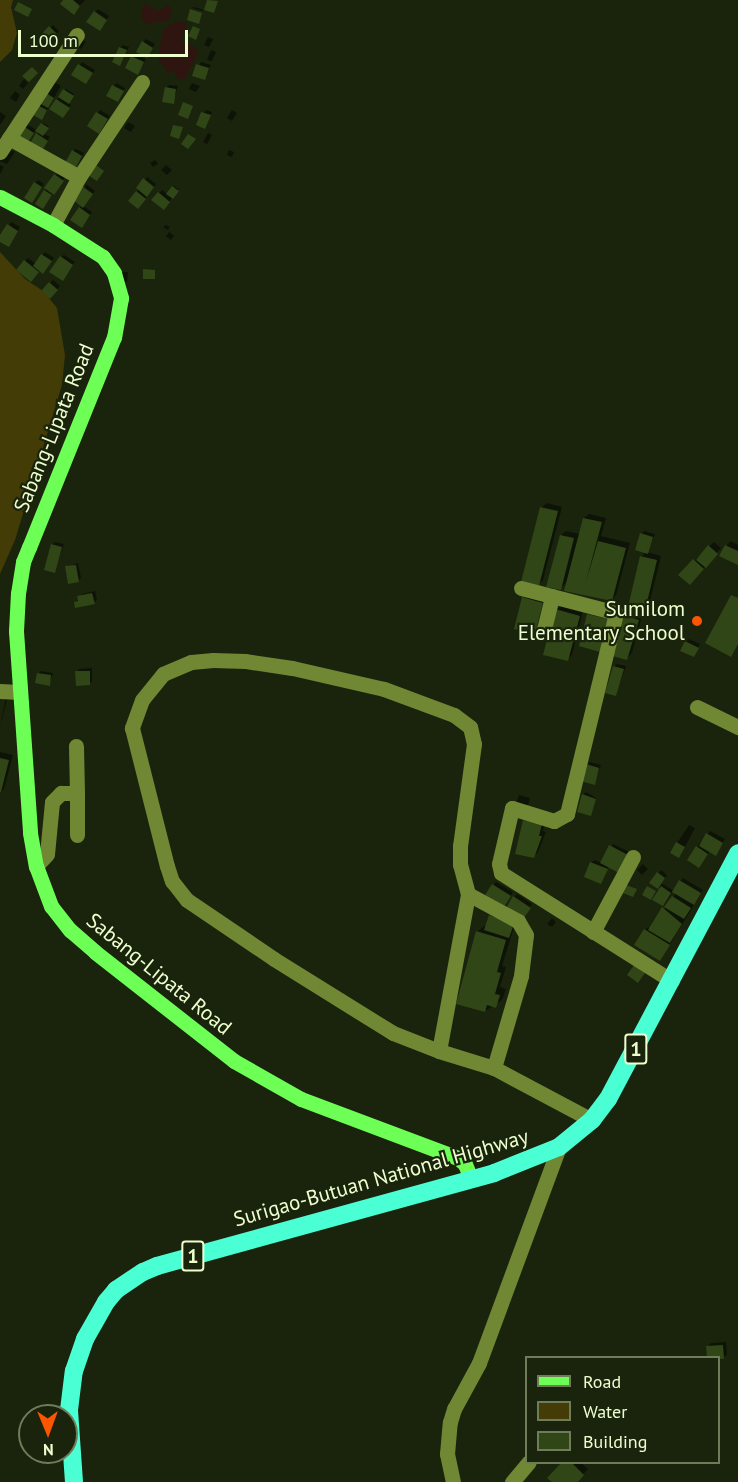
<!DOCTYPE html>
<html>
<head>
<meta charset="utf-8">
<style>
  body { margin:0 }
  #map { position:relative; width:738px; height:1482px; overflow:hidden; background:#1a240c; font-family:"PT Sans",sans-serif }
  div>[style] { position:absolute }
  .green>* { inset:0; background:#2e150f }
  .water>* { inset:0; background:#443c06 }
  .shadow>* { inset:0; background:#0007 }
  .building>* { inset:0; background:#314617 }
  .minor>* { height:15px; margin:-7.5px; padding:0 7.5px; transform-origin:7.5px; border-radius:7.5px; background:#708734 }
  .major>* { height:15px; margin:-7.5px; padding:0 7.5px; transform-origin:7.5px; border-radius:7.5px; background:#6dff56 }
  .highway>* { height:18px; margin:-9px; padding:0 9px; transform-origin:9px; border-radius:9px; background:#4affd4 }
  .dots>* { width:16px; height:16px; translate:-50% -50%; box-sizing:border-box; border:3px solid #1a240c; border-radius:50% }
  span { translate:-50% -50%; white-space:nowrap; text-align:center; line-height:1.15; -webkit-text-stroke:4.5px #1a240c; paint-order:stroke }
  .shield-label span { padding:2px 4px; background:#1a240c; border:2px solid; border-radius:4px; -webkit-text-stroke-width:0 }
  .shield-label { font-size:20px; color:#eeffcf; font-weight:700 }
  .street-label { font-size:21px; color:#eeffcf }
  .poi-label { font-size:21px; color:#eeffcf }
  .right { translate:-100% -50%; text-align:right }
  .legend { position:absolute; left:525px; top:1356px; width:195px; height:108px; box-sizing:border-box; background:#1a240c; border:2px solid #6f7c5a; margin:0; padding:8px 10px; list-style:none; font-size:18px; color:#eeffcf }
  .legend li { display:flex; align-items:center; gap:12px; height:30px }
  .legend b { width:30px; border:2px solid #6f7c5a }
  .north { position:absolute; left:18px; top:1404px; width:60px; height:60px; box-sizing:border-box; background:#1a240c; border:2px solid #6f7c5a; border-radius:50%; rotate:179deg; font-size:16px; font-weight:700; line-height:24px; text-align:center; color:#eeffcf }
  .north::after { content:''; display:block; margin:auto; width:21px; height:27px; background:#fa5500; clip-path:polygon(50% 0,100% 100%,50% 72%,0 100%) }
  .scale { position:absolute; left:18px; top:30px; width:170px; height:27px; box-sizing:border-box; border:3px solid #eeffcf; border-top:0; padding-left:8px; font-size:18px; line-height:21px; white-space:nowrap; color:#eeffcf; -webkit-text-stroke:4px #1a240c; paint-order:stroke }
</style>
</head>
<body>
<div id="map">
  <div class="green">
    <i style="clip-path:polygon(145px 4px,159px 11px,167px 5px,171px 8px,172px 14px,169px 20px,146px 24px,141px 18px,141px 10px)"></i>
    <i style="clip-path:polygon(177px 21px,182px 21px,187px 24px,181px 42px,197px 48px,198px 54px,184px 80px,177px 78px,174px 71px,168px 73px,158px 58px,163px 31px,166px 27px)"></i>
  </div>
  <div class="water">
    <i style="clip-path:polygon(0 0,13px 0,11px 7px,17px 33px,12px 50px,0 62px)"></i>
    <i style="clip-path:polygon(0 252px,25px 279px,43px 291px,57px 308px,65px 355px,62px 385px,15px 540px,0 574px)"></i>
  </div>
  <div class="shadow">
    <i style="clip-path:polygon(65px 0,85px 0,76px 10px)"></i>
    <i style="clip-path:polygon(194px 7px,204px 10px,203px 11px,192px 8px)"></i>
    <i style="clip-path:polygon(98px 9px,109px 16px,102px 26px,95px 12px)"></i>
    <i style="clip-path:polygon(53px 25px,59px 31px,49px 42px,42px 36px)"></i>
    <i style="clip-path:polygon(208px 37px,213px 39px,209px 47px,204px 45px)"></i>
    <i style="clip-path:polygon(79px 38px,86px 42px,81px 49px,75px 45px)"></i>
    <i style="clip-path:polygon(146px 39px,155px 44px,149px 53px,143px 42px)"></i>
    <i style="clip-path:polygon(123px 45px,129px 47px,120px 64px,120px 48px)"></i>
    <i style="clip-path:polygon(211px 50px,216px 52px,212px 61px,207px 60px)"></i>
    <i style="clip-path:polygon(135px 54px,146px 59px,138px 73px,132px 57px)"></i>
    <i style="clip-path:polygon(82px 62px,95px 70px,88px 80px,73px 75px)"></i>
    <i style="clip-path:polygon(201px 62px,211px 65px,204px 78px,194px 75px)"></i>
    <i style="clip-path:polygon(24px 79px,28px 83px,23px 89px,19px 86px)"></i>
    <i style="clip-path:polygon(53px 81px,61px 86px,44px 115px,30px 112px,49px 91px,48px 90px)"></i>
    <i style="clip-path:polygon(116px 83px,125px 88px,120px 97px,114px 86px)"></i>
    <i style="clip-path:polygon(192px 83px,200px 86px,196px 92px,189px 89px)"></i>
    <i style="clip-path:polygon(169px 85px,178px 86px,173px 102px,166px 88px)"></i>
    <i style="clip-path:polygon(66px 89px,74px 94px,68px 102px,71px 105px,63px 116px,50px 108px)"></i>
    <i style="clip-path:polygon(15px 91px,20px 95px,16px 102px,10px 98px)"></i>
    <i style="clip-path:polygon(100px 110px,110px 116px,102px 129px,89px 126px)"></i>
    <i style="clip-path:polygon(206px 110px,212px 112px,205px 127px,198px 124px)"></i>
    <i style="clip-path:polygon(232px 110px,237px 113px,232px 121px,227px 118px)"></i>
    <i style="clip-path:polygon(0 112px,6px 116px,0 125px)"></i>
    <i style="clip-path:polygon(24px 122px,36px 130px,28px 140px)"></i>
    <i style="clip-path:polygon(128px 122px,135px 126px,131px 132px,124px 128px)"></i>
    <i style="clip-path:polygon(43px 123px,49px 126px,44px 134px,50px 137px,43px 147px,37px 134px)"></i>
    <i style="clip-path:polygon(208px 133px,212px 135px,207px 144px,203px 142px)"></i>
    <i style="clip-path:polygon(7px 148px,15px 152px,7px 164px,0 161px)"></i>
    <i style="clip-path:polygon(76px 149px,84px 153px,77px 164px,73px 151px)"></i>
    <i style="clip-path:polygon(229px 150px,234px 152px,232px 157px,227px 155px)"></i>
    <i style="clip-path:polygon(155px 160px,158px 164px,153px 167px,150px 163px)"></i>
    <i style="clip-path:polygon(0 165px,4px 167px,0 174px)"></i>
    <i style="clip-path:polygon(166px 165px,172px 170px,167px 175px,161px 170px)"></i>
    <i style="clip-path:polygon(58px 172px,65px 177px,46px 204px,45px 191px)"></i>
    <i style="clip-path:polygon(147px 177px,156px 184px,141px 204px,137px 192px)"></i>
    <i style="clip-path:polygon(38px 180px,44px 184px,32px 201px,35px 183px)"></i>
    <i style="clip-path:polygon(86px 184px,95px 191px,83px 206px,92px 212px,85px 223px,80px 208px)"></i>
    <i style="clip-path:polygon(174px 186px,179px 190px,164px 208px,153px 200px,162px 190px,167px 194px)"></i>
    <i style="clip-path:polygon(11px 222px,20px 227px,11px 242px,0 240px)"></i>
    <i style="clip-path:polygon(166px 225px,170px 227px,168px 230px,163px 227px)"></i>
    <i style="clip-path:polygon(169px 232px,174px 236px,171px 240px,166px 236px)"></i>
    <i style="clip-path:polygon(45px 252px,54px 258px,46px 269px,40px 270px,34px 277px,25px 261px,28px 258px,36px 264px)"></i>
    <i style="clip-path:polygon(64px 255px,75px 262px,65px 276px,61px 257px)"></i>
    <i style="clip-path:polygon(123px 272px,128px 272px,127px 282px,123px 282px)"></i>
    <i style="clip-path:polygon(53px 280px,60px 286px,50px 297px,43px 291px)"></i>
    <i style="clip-path:polygon(547px 503px,562px 507px,543px 580px,538px 585px,523px 581px,542px 507px)"></i>
    <i style="clip-path:polygon(589px 514px,606px 518px,601px 536px,630px 543px,616px 595px,612px 600px,568px 581px,560px 589px,561px 535px,566px 531px,580px 534px,584px 518px)"></i>
    <i style="clip-path:polygon(644px 531px,655px 534px,647px 552px,661px 556px,649px 605px,644px 609px,641px 557px,646px 552px,642px 534px)"></i>
    <i style="clip-path:polygon(731px 541px,738px 545px,738px 563px,726px 546px)"></i>
    <i style="clip-path:polygon(55px 542px,64px 544px,54px 571px,52px 545px)"></i>
    <i style="clip-path:polygon(714px 542px,721px 548px,690px 583px,681px 574px)"></i>
    <i style="clip-path:polygon(78px 563px,81px 578px,78px 581px,67px 567px)"></i>
    <i style="clip-path:polygon(95px 591px,97px 600px,94px 603px,76px 602px,82px 594px)"></i>
    <i style="clip-path:polygon(528px 593px,547px 598px,539px 628px,524px 598px)"></i>
    <i style="clip-path:polygon(561px 605px,583px 611px,572px 655px,567px 659px,557px 610px)"></i>
    <i style="clip-path:polygon(626px 611px,642px 615px,632px 653px,627px 658px,622px 615px)"></i>
    <i style="clip-path:polygon(694px 616px,702px 619px,698px 626px,690px 623px)"></i>
    <i style="clip-path:polygon(689px 639px,700px 644px,694px 656px,686px 642px)"></i>
    <i style="clip-path:polygon(617px 664px,626px 666px,616px 694px,614px 667px)"></i>
    <i style="clip-path:polygon(92px 668px,92px 681px,90px 684px,76px 672px,79px 669px)"></i>
    <i style="clip-path:polygon(41px 671px,53px 673px,49px 684px,38px 674px)"></i>
    <i style="clip-path:polygon(7px 691px,9px 691px,0 728px)"></i>
    <i style="clip-path:polygon(0 752px,13px 755px,4px 789px,0 793px)"></i>
    <i style="clip-path:polygon(590px 762px,601px 765px,594px 783px,587px 765px)"></i>
    <i style="clip-path:polygon(586px 792px,596px 798px,591px 814px,583px 795px)"></i>
    <i style="clip-path:polygon(519px 795px,530px 798px,528px 806px,516px 804px)"></i>
    <i style="clip-path:polygon(529px 816px,545px 819px,543px 831px,546px 832px,538px 852px,533px 857px,524px 820px)"></i>
    <i style="clip-path:polygon(689px 825px,695px 828px,680px 856px,677px 843px)"></i>
    <i style="clip-path:polygon(710px 831px,725px 839px,718px 851px,710px 851px,699px 866px,697px 847px)"></i>
    <i style="clip-path:polygon(613px 844px,629px 852px,609px 866px,601px 883px,586px 876px,592px 862px,595px 860px,602px 863px)"></i>
    <i style="clip-path:polygon(643px 864px,648px 869px,642px 875px,637px 870px)"></i>
    <i style="clip-path:polygon(661px 870px,667px 875px,661px 883px,674px 891px,683px 878px,703px 890px,663px 956px,645px 930px,648px 927px,650px 929px,676px 893px,673px 891px,664px 905px,661px 889px,651px 883px)"></i>
    <i style="clip-path:polygon(496px 882px,513px 892px,507px 902px,493px 885px)"></i>
    <i style="clip-path:polygon(517px 894px,532px 904px,526px 914px,514px 897px)"></i>
    <i style="clip-path:polygon(494px 913px,516px 921px,502px 966px,506px 967px,500px 987px,506px 989px,502px 1000px,485px 1011px,477px 932px,484px 926px,487px 926px)"></i>
    <i style="clip-path:polygon(552px 918px,556px 922px,552px 927px,547px 924px)"></i>
    <i style="clip-path:polygon(726px 1342px,727px 1354px,724px 1357px,708px 1346px,711px 1343px)"></i>
    <i style="clip-path:polygon(564px 1462px,580px 1462px,588px 1469px,576px 1482px,554px 1482px)"></i>
  </div>
  <div class="building">
    <i style="clip-path:polygon(63px 0,73px 0,80px 6px,74px 15px,60px 4px)"></i>
    <i style="clip-path:polygon(207px 0,218px 1px,214px 13px,204px 10px)"></i>
    <i style="clip-path:polygon(18px 2px,32px 9px,28px 17px,14px 10px)"></i>
    <i style="clip-path:polygon(190px 9px,202px 13px,199px 24px,187px 20px)"></i>
    <i style="clip-path:polygon(94px 11px,107px 20px,100px 31px,86px 22px)"></i>
    <i style="clip-path:polygon(49px 26px,57px 34px,49px 44px,40px 36px)"></i>
    <i style="clip-path:polygon(193px 26px,200px 29px,196px 40px,188px 36px)"></i>
    <i style="clip-path:polygon(142px 41px,153px 48px,147px 58px,136px 52px)"></i>
    <i style="clip-path:polygon(119px 47px,127px 50px,120px 66px,112px 62px)"></i>
    <i style="clip-path:polygon(131px 56px,144px 62px,138px 75px,125px 68px)"></i>
    <i style="clip-path:polygon(78px 64px,93px 73px,86px 84px,71px 75px)"></i>
    <i style="clip-path:polygon(196px 64px,209px 68px,205px 80px,192px 76px)"></i>
    <i style="clip-path:polygon(32px 67px,38px 73px,29px 82px,22px 76px)"></i>
    <i style="clip-path:polygon(112px 85px,124px 91px,118px 102px,106px 96px)"></i>
    <i style="clip-path:polygon(165px 87px,176px 89px,174px 104px,162px 102px)"></i>
    <i style="clip-path:polygon(63px 89px,74px 96px,69px 104px,58px 97px)"></i>
    <i style="clip-path:polygon(46px 93px,54px 98px,48px 108px,39px 103px)"></i>
    <i style="clip-path:polygon(56px 99px,70px 108px,63px 118px,49px 109px)"></i>
    <i style="clip-path:polygon(183px 102px,193px 106px,188px 119px,178px 115px)"></i>
    <i style="clip-path:polygon(33px 103px,47px 110px,42px 120px,28px 112px)"></i>
    <i style="clip-path:polygon(96px 112px,108px 119px,99px 134px,87px 126px)"></i>
    <i style="clip-path:polygon(201px 112px,211px 115px,205px 129px,196px 125px)"></i>
    <i style="clip-path:polygon(41px 123px,49px 128px,43px 136px,35px 131px)"></i>
    <i style="clip-path:polygon(20px 124px,34px 133px,26px 145px,12px 135px)"></i>
    <i style="clip-path:polygon(173px 125px,183px 127px,179px 139px,170px 136px)"></i>
    <i style="clip-path:polygon(36px 133px,48px 141px,41px 152px,29px 145px)"></i>
    <i style="clip-path:polygon(188px 134px,196px 139px,188px 149px,181px 144px)"></i>
    <i style="clip-path:polygon(72px 150px,82px 156px,75px 169px,65px 163px)"></i>
    <i style="clip-path:polygon(96px 165px,104px 171px,97px 181px,88px 175px)"></i>
    <i style="clip-path:polygon(54px 174px,64px 181px,54px 195px,44px 188px)"></i>
    <i style="clip-path:polygon(143px 178px,154px 187px,147px 197px,136px 188px)"></i>
    <i style="clip-path:polygon(34px 182px,42px 187px,32px 203px,24px 198px)"></i>
    <i style="clip-path:polygon(82px 186px,93px 194px,83px 208px,72px 199px)"></i>
    <i style="clip-path:polygon(172px 186px,179px 191px,173px 199px,166px 194px)"></i>
    <i style="clip-path:polygon(44px 190px,52px 195px,43px 209px,35px 204px)"></i>
    <i style="clip-path:polygon(136px 191px,146px 199px,138px 209px,128px 201px)"></i>
    <i style="clip-path:polygon(158px 192px,170px 202px,164px 210px,151px 200px)"></i>
    <i style="clip-path:polygon(79px 207px,90px 215px,82px 228px,70px 220px)"></i>
    <i style="clip-path:polygon(7px 224px,18px 231px,9px 247px,0 242px,0 235px)"></i>
    <i style="clip-path:polygon(41px 254px,52px 261px,43px 274px,33px 266px)"></i>
    <i style="clip-path:polygon(60px 256px,73px 265px,63px 281px,49px 272px)"></i>
    <i style="clip-path:polygon(24px 260px,39px 272px,31px 282px,16px 270px)"></i>
    <i style="clip-path:polygon(143px 269px,155px 270px,155px 279px,143px 279px)"></i>
    <i style="clip-path:polygon(49px 282px,58px 290px,50px 299px,41px 291px)"></i>
    <i style="clip-path:polygon(540px 507px,558px 511px,539px 586px,521px 582px)"></i>
    <i style="clip-path:polygon(583px 518px,602px 522px,585px 585px,598px 541px,626px 548px,612px 601px,564px 591px)"></i>
    <i style="clip-path:polygon(640px 533px,653px 537px,648px 554px,635px 550px)"></i>
    <i style="clip-path:polygon(560px 535px,574px 538px,561px 590px,546px 587px)"></i>
    <i style="clip-path:polygon(51px 544px,62px 547px,55px 573px,44px 570px)"></i>
    <i style="clip-path:polygon(708px 545px,718px 554px,706px 568px,696px 560px)"></i>
    <i style="clip-path:polygon(725px 545px,738px 551px,738px 565px,719px 556px)"></i>
    <i style="clip-path:polygon(640px 556px,657px 560px,645px 611px,628px 607px)"></i>
    <i style="clip-path:polygon(693px 559px,704px 569px,690px 585px,678px 575px)"></i>
    <i style="clip-path:polygon(76px 565px,79px 582px,68px 584px,65px 566px)"></i>
    <i style="clip-path:polygon(92px 593px,95px 604px,75px 608px,74px 602px,78px 601px,77px 596px)"></i>
    <i style="clip-path:polygon(731px 595px,738px 598px,738px 644px,731px 657px,705px 643px)"></i>
    <i style="clip-path:polygon(522px 597px,543px 603px,535px 634px,514px 629px)"></i>
    <i style="clip-path:polygon(555px 609px,580px 616px,568px 661px,543px 655px)"></i>
    <i style="clip-path:polygon(587px 614px,608px 619px,600px 652px,579px 646px)"></i>
    <i style="clip-path:polygon(620px 614px,639px 620px,627px 660px,609px 655px)"></i>
    <i style="clip-path:polygon(685px 641px,699px 648px,694px 657px,680px 651px)"></i>
    <i style="clip-path:polygon(613px 666px,624px 669px,616px 696px,605px 693px)"></i>
    <i style="clip-path:polygon(75px 671px,90px 671px,90px 685px,76px 686px)"></i>
    <i style="clip-path:polygon(37px 673px,51px 675px,50px 686px,35px 683px)"></i>
    <i style="clip-path:polygon(0 758px,9px 760px,1px 792px,0 792px)"></i>
    <i style="clip-path:polygon(586px 764px,599px 768px,595px 785px,581px 781px)"></i>
    <i style="clip-path:polygon(582px 794px,596px 799px,591px 816px,577px 812px)"></i>
    <i style="clip-path:polygon(523px 820px,542px 824px,539px 836px,542px 836px,534px 858px,515px 854px)"></i>
    <i style="clip-path:polygon(706px 833px,723px 843px,716px 856px,699px 846px)"></i>
    <i style="clip-path:polygon(676px 842px,685px 847px,679px 858px,670px 853px)"></i>
    <i style="clip-path:polygon(609px 845px,628px 855px,619px 873px,600px 863px)"></i>
    <i style="clip-path:polygon(696px 846px,708px 854px,699px 868px,687px 860px)"></i>
    <i style="clip-path:polygon(590px 862px,608px 869px,601px 884px,584px 877px)"></i>
    <i style="clip-path:polygon(657px 872px,665px 878px,658px 889px,649px 883px)"></i>
    <i style="clip-path:polygon(679px 880px,701px 893px,694px 905px,672px 892px)"></i>
    <i style="clip-path:polygon(492px 884px,511px 896px,504px 907px,485px 895px)"></i>
    <i style="clip-path:polygon(626px 885px,637px 889px,633px 897px,623px 893px)"></i>
    <i style="clip-path:polygon(647px 886px,656px 891px,651px 900px,642px 895px)"></i>
    <i style="clip-path:polygon(661px 886px,671px 893px,663px 906px,652px 900px)"></i>
    <i style="clip-path:polygon(513px 896px,531px 908px,523px 919px,506px 908px)"></i>
    <i style="clip-path:polygon(672px 896px,691px 908px,684px 919px,664px 907px)"></i>
    <i style="clip-path:polygon(662px 907px,682px 924px,670px 943px,648px 930px)"></i>
    <i style="clip-path:polygon(489px 915px,514px 924px,509px 938px,484px 930px)"></i>
    <i style="clip-path:polygon(644px 929px,670px 945px,660px 961px,634px 945px)"></i>
    <i style="clip-path:polygon(476px 931px,506px 940px,497px 972px,501px 973px,495px 994px,500px 995px,496px 1008px,487px 1005px,485px 1012px,456px 1004px)"></i>
    <i style="clip-path:polygon(634px 965px,645px 973px,638px 983px,627px 975px)"></i>
    <i style="clip-path:polygon(723px 1345px,724px 1359px,707px 1358px,706px 1346px)"></i>
    <i style="clip-path:polygon(562px 1462px,571px 1462px,584px 1475px,578px 1482px,552px 1482px,547px 1478px)"></i>
  </div>
  <div class="minor">
    <i style="left:9px;top:138px;width:80px;rotate:29.1deg"></i>
    <i style="left:0;top:152px;width:140px;rotate:-56.7deg"></i>
    <i style="left:53px;top:225px;width:55px;rotate:-61.6deg"></i>
    <i style="left:79px;top:177px;width:114px;rotate:-56.4deg"></i>
    <i style="left:521px;top:588px;width:98px;rotate:14.7deg"></i>
    <i style="left:616px;top:613px;width:207px;rotate:103.7deg"></i>
    <i style="left:567px;top:814px;width:15px;rotate:152deg"></i>
    <i style="left:554px;top:821px;width:44px;rotate:-162.8deg"></i>
    <i style="left:512px;top:808px;width:57px;rotate:103.1deg"></i>
    <i style="left:499px;top:864px;width:9px;rotate:77deg"></i>
    <i style="left:501px;top:873px;width:202px;rotate:32.3deg"></i>
    <i style="left:543px;top:633px;width:38px;rotate:-76deg"></i>
    <i style="left:0;top:691px;width:19px;rotate:3deg"></i>
    <i style="left:697px;top:707px;width:46px;rotate:26deg"></i>
    <i style="left:76px;top:746px;width:47px;rotate:88.8deg"></i>
    <i style="left:36px;top:866px;width:16px;rotate:-47deg"></i>
    <i style="left:47px;top:854px;width:52px;rotate:-84.5deg"></i>
    <i style="left:52px;top:802px;width:13px;rotate:-45deg"></i>
    <i style="left:61px;top:793px;width:16px"></i>
    <i style="left:77px;top:793px;width:42px;rotate:90deg"></i>
    <i style="left:468px;top:894px;width:57px;rotate:28.4deg"></i>
    <i style="left:518px;top:921px;width:16px;rotate:60deg"></i>
    <i style="left:526px;top:935px;width:41px;rotate:97deg"></i>
    <i style="left:521px;top:976px;width:96px;rotate:106.4deg"></i>
    <i style="left:593px;top:932px;width:85px;rotate:-61.9deg"></i>
    <i style="left:439px;top:1051px;width:160px;rotate:-79.5deg"></i>
    <i style="left:468px;top:894px;width:30px;rotate:-105deg"></i>
    <i style="left:460px;top:865px;width:19px;rotate:-90deg"></i>
    <i style="left:460px;top:846px;width:103px;rotate:-82.2deg"></i>
    <i style="left:474px;top:744px;width:17px;rotate:-103deg"></i>
    <i style="left:470px;top:727px;width:20px;rotate:-143deg"></i>
    <i style="left:454px;top:715px;width:75px;rotate:-159.6deg"></i>
    <i style="left:384px;top:689px;width:94px;rotate:-167.1deg"></i>
    <i style="left:292px;top:668px;width:48px;rotate:-171.5deg"></i>
    <i style="left:245px;top:661px;width:32px;rotate:-178deg"></i>
    <i style="left:213px;top:660px;width:22px;rotate:175deg"></i>
    <i style="left:191px;top:662px;width:30px;rotate:157deg"></i>
    <i style="left:163px;top:674px;width:33px;rotate:129deg"></i>
    <i style="left:142px;top:700px;width:30px;rotate:110deg"></i>
    <i style="left:132px;top:728px;width:142px;rotate:75.8deg"></i>
    <i style="left:167px;top:866px;width:16px;rotate:72deg"></i>
    <i style="left:172px;top:881px;width:24px;rotate:52deg"></i>
    <i style="left:187px;top:900px;width:105px;rotate:34.1deg"></i>
    <i style="left:274px;top:959px;width:140px;rotate:31.9deg"></i>
    <i style="left:393px;top:1033px;width:49px;rotate:21.4deg"></i>
    <i style="left:439px;top:1051px;width:58px;rotate:17.2deg"></i>
    <i style="left:494px;top:1068px;width:111px;rotate:28deg"></i>
    <i style="left:453px;top:1482px;width:29px;rotate:-102deg"></i>
    <i style="left:447px;top:1454px;width:32px;rotate:-85deg"></i>
    <i style="left:450px;top:1422px;width:14px;rotate:-73deg"></i>
    <i style="left:454px;top:1409px;width:52px;rotate:-61.5deg"></i>
    <i style="left:479px;top:1363px;width:230px;rotate:-69.7deg"></i>
    <i style="left:512px;top:1482px;width:26px;rotate:-50deg"></i>
  </div>
  <div class="major">
    <i style="left:0;top:197px;width:60px;rotate:27.8deg"></i>
    <i style="left:53px;top:225px;width:59px;rotate:32.6deg"></i>
    <i style="left:103px;top:257px;width:19px;rotate:55deg"></i>
    <i style="left:114px;top:273px;width:26px;rotate:74deg"></i>
    <i style="left:121px;top:298px;width:40px;rotate:100deg"></i>
    <i style="left:114px;top:337px;width:227px;rotate:112deg"></i>
    <i style="left:29px;top:547px;width:16px;rotate:112deg"></i>
    <i style="left:23px;top:562px;width:31px;rotate:99deg"></i>
    <i style="left:18px;top:593px;width:38px;rotate:93deg"></i>
    <i style="left:16px;top:631px;width:202px;rotate:86deg"></i>
    <i style="left:30px;top:833px;width:34px;rotate:80deg"></i>
    <i style="left:36px;top:866px;width:43px;rotate:69.4deg"></i>
    <i style="left:51px;top:906px;width:31px;rotate:52deg"></i>
    <i style="left:70px;top:930px;width:33px;rotate:41deg"></i>
    <i style="left:95px;top:952px;width:177px;rotate:38.1deg"></i>
    <i style="left:234px;top:1061px;width:77px;rotate:29.6deg"></i>
    <i style="left:301px;top:1099px;width:168px;rotate:20.6deg"></i>
    <i style="left:458px;top:1158px;width:9px;rotate:41deg"></i>
    <i style="left:465px;top:1164px;width:16px;rotate:68deg"></i>
  </div>
  <div class="highway">
    <i style="left:74px;top:1482px;width:72px;rotate:-94deg"></i>
    <i style="left:69px;top:1410px;width:39px;rotate:-83deg"></i>
    <i style="left:74px;top:1371px;width:34px;rotate:-71deg"></i>
    <i style="left:85px;top:1339px;width:43px;rotate:-60.4deg"></i>
    <i style="left:106px;top:1302px;width:16px;rotate:-50deg"></i>
    <i style="left:116px;top:1290px;width:32px;rotate:-34deg"></i>
    <i style="left:143px;top:1272px;width:15px;rotate:-23deg"></i>
    <i style="left:157px;top:1266px;width:350px;rotate:-15.4deg"></i>
    <i style="left:494px;top:1173px;width:70px;rotate:-21.8deg"></i>
    <i style="left:559px;top:1147px;width:43px;rotate:-39.3deg"></i>
    <i style="left:592px;top:1120px;width:26px;rotate:-53deg"></i>
    <i style="left:608px;top:1099px;width:278px;rotate:-62.1deg"></i>
  </div>
  <div class="dots">
    <i style="left:697px;top:621px;background:#fa5500"></i>
  </div>
  <div class="shield-label">
    <span style="left:636px;top:1049px">1</span>
    <span style="left:193px;top:1256px">1</span>
  </div>
  <div class="street-label">
    <span style="left:54px;top:428px;rotate:-68deg">Sabang-Lipata Road</span>
    <span style="left:159px;top:974px;rotate:39deg">Sabang-Lipata Road</span>
    <span style="left:381px;top:1178px;rotate:-16deg">Surigao-Butuan National Highway</span>
  </div>
  <div class="poi-label">
    <span class="right" style="left:685px;top:621px">Sumilom<br>Elementary School</span>
  </div>
  <ul class="legend">
  <li><b style="height:8px;background:#6dff56"></b>Road</li>
  <li><b style="height:16px;background:#443c06"></b>Water</li>
  <li><b style="height:16px;background:#314617"></b>Building</li>
  </ul>
  <div class="north">N</div>
  <div class="scale">100 m</div>
</div>
</body>
</html>
